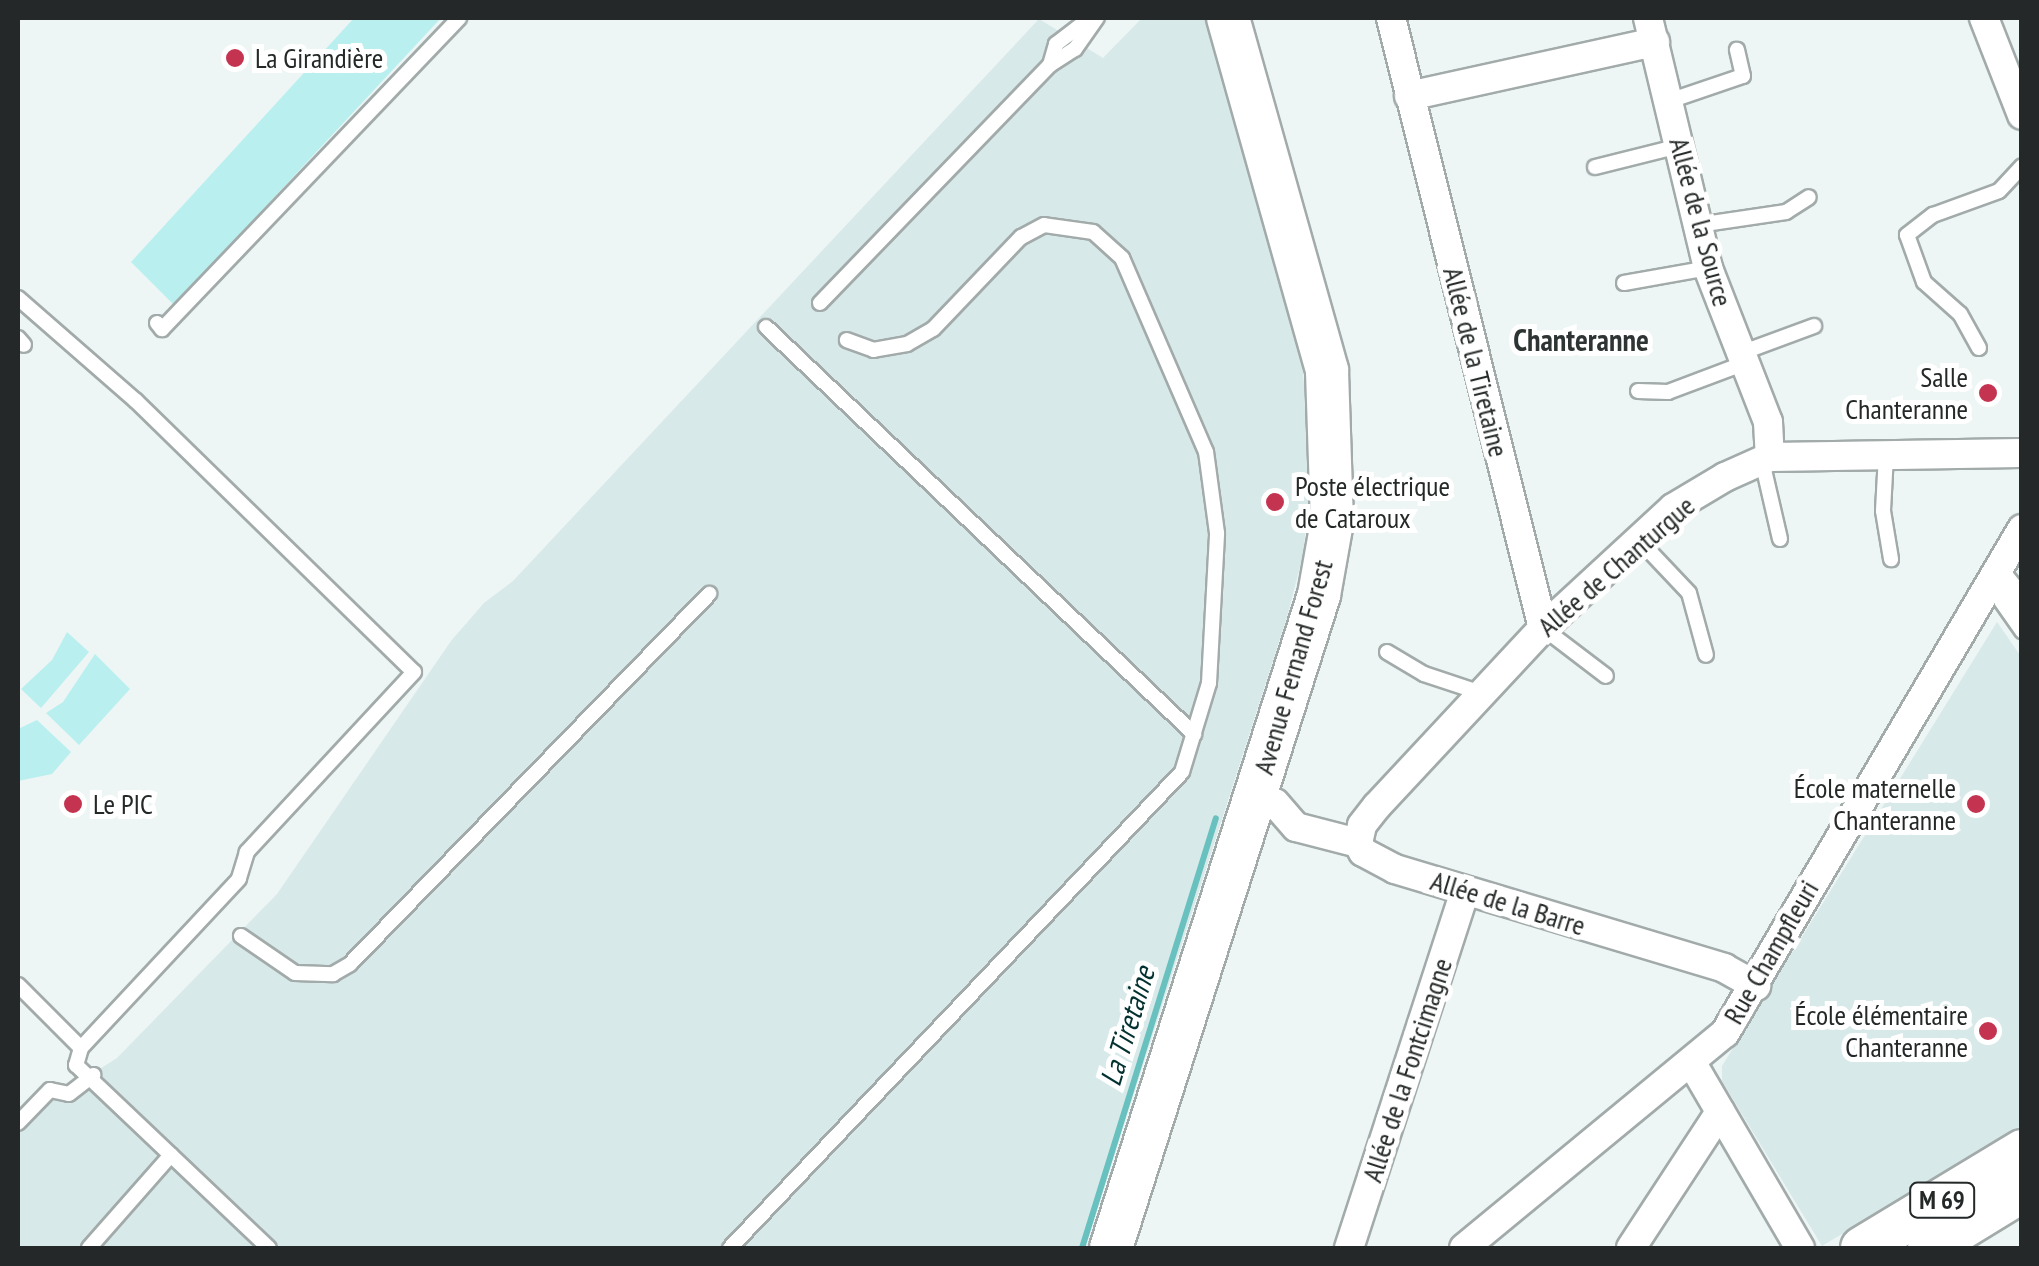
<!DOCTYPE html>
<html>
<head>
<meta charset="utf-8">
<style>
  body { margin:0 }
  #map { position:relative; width:2039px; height:1266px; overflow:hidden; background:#edf5f5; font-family:"PT Sans Narrow",sans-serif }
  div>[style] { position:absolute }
  .built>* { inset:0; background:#d7e9e8 }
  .green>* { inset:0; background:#b9f0ef }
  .stream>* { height:6px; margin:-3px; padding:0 3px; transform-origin:3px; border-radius:3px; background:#68c0bf }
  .roads { filter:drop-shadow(2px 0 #a2aaaa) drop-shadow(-2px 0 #a2aaaa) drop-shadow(0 2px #a2aaaa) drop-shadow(0 -2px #a2aaaa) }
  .service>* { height:14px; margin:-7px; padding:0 7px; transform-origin:7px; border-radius:7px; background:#fff }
  .minor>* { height:28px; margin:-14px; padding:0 14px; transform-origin:14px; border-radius:14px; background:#fff }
  .primary>* { height:42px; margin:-21px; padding:0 21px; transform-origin:21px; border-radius:21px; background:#fff }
  .dots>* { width:28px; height:28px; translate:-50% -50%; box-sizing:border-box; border:5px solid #fff; border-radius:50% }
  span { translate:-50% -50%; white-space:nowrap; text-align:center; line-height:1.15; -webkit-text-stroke:10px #fff; paint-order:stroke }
  .shield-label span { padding:2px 8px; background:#fff; border:2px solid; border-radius:8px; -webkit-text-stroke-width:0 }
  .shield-label { font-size:25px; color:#252828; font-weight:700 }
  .poi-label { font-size:28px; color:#252828 }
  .left { translate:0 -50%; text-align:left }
  .right { translate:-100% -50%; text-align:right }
  .street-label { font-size:28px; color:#252828 }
  .neighbourhood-label { font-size:30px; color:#2e3434; font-weight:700 }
  .water-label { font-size:30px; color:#033130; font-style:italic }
  .frame { position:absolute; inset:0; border:20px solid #252828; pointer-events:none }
</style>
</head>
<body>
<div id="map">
  <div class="built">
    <i style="clip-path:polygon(1142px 18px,1205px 18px,1300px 343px,1312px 466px,1303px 555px,1287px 617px,1084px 1248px,18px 1248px,18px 1133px,48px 1102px,117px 1058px,277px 894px,451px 641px,484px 603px,513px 581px,1039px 19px,1103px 58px)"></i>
    <i style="clip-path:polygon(1997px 622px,2022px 658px,2021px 1126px,1822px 1246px,1722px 1081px,1722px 1066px)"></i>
  </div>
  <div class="green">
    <i style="clip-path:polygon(354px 18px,441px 18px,174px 305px,131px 262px)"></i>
    <i style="clip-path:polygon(67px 632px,89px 652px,41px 708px,21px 689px,52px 660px)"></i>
    <i style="clip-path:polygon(95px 654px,130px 689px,79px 745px,46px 713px,63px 702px)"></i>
    <i style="clip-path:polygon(37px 720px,71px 752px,52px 774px,18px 781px,18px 729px)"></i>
  </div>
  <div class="stream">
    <i style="left:1082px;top:1248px;width:450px;rotate:-72.7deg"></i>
  </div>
  <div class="roads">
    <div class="service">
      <i style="left:1050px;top:65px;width:22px;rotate:-74deg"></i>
      <i style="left:1056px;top:44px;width:43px;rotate:-37.4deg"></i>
      <i style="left:1669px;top:101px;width:78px;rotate:-18.7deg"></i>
      <i style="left:1743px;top:76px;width:27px;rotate:-103deg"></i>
      <i style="left:1595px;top:167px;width:87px;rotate:-14deg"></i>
      <i style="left:1698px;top:225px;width:89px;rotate:-8.4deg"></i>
      <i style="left:1786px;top:212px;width:27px;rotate:-33deg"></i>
      <i style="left:1624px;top:283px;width:85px;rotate:-10.1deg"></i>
      <i style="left:18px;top:298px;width:157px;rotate:41.1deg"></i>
      <i style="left:136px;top:401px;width:388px;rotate:44.3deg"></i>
      <i style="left:414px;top:672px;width:246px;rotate:132.9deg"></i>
      <i style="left:247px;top:852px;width:28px;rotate:107deg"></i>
      <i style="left:239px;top:879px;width:231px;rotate:133.1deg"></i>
      <i style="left:820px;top:303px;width:331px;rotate:-46deg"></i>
      <i style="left:1050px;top:65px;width:30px;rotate:-33deg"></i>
      <i style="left:1075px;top:49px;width:38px;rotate:-55deg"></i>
      <i style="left:157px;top:323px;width:8px;rotate:50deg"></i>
      <i style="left:162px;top:329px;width:430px;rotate:-46.3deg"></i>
      <i style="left:766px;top:327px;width:591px;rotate:43.56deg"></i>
      <i style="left:18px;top:338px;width:9px;rotate:49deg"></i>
      <i style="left:1979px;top:348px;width:39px;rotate:-119deg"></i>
      <i style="left:1960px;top:314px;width:48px;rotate:-138.4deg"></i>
      <i style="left:1924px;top:282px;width:50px;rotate:-109.9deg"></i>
      <i style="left:1907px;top:235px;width:33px;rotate:-38deg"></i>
      <i style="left:1933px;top:215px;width:70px;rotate:-20deg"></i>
      <i style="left:1999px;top:191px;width:34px;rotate:-47deg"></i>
      <i style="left:1741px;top:353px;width:78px;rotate:-20.3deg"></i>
      <i style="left:1638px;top:391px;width:30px;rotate:2deg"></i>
      <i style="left:1668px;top:392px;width:82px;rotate:-20.6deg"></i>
      <i style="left:1886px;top:455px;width:56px;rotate:93.1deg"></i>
      <i style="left:1883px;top:511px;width:49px;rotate:80.5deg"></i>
      <i style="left:1762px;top:461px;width:80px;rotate:77deg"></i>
      <i style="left:1638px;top:539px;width:74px;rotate:46.6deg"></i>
      <i style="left:1689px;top:593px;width:64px;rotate:74.7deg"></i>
      <i style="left:2001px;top:601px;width:37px;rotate:55deg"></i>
      <i style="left:1543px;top:628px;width:79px;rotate:37.3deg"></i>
      <i style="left:1387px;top:652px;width:43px;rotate:30.7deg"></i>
      <i style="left:1424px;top:674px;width:60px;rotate:18.4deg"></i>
      <i style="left:241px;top:936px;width:65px;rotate:34.4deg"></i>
      <i style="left:295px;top:973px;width:38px;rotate:2deg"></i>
      <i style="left:333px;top:974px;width:20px;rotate:-30deg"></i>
      <i style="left:350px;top:964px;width:516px;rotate:-45.86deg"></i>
      <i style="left:18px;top:985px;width:89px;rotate:45deg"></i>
      <i style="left:81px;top:1048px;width:18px;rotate:106deg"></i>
      <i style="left:76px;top:1065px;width:266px;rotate:43.5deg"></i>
      <i style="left:18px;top:1123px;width:46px;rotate:-45.9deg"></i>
      <i style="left:50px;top:1090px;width:19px;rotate:12deg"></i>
      <i style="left:69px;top:1094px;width:31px;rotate:-38deg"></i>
      <i style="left:89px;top:1248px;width:124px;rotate:-48.6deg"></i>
      <i style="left:730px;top:1248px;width:656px;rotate:-46.48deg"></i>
      <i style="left:1182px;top:772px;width:93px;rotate:-73.1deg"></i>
      <i style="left:1209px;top:683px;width:150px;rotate:-86.9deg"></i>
      <i style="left:1217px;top:533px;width:82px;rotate:-97.7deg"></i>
      <i style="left:1206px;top:452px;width:211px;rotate:-113.4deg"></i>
      <i style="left:1122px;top:258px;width:39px;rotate:-138deg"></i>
      <i style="left:1093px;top:232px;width:49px;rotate:-171.9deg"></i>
      <i style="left:1044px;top:225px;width:26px;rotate:152deg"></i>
      <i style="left:1021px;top:237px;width:127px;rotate:133.7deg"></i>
      <i style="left:933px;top:329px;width:30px;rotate:150deg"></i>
      <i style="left:907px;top:344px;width:34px;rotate:170deg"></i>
      <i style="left:874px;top:350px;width:29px;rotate:-160deg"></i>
    </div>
    <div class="minor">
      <i style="left:1391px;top:18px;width:629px;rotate:76.01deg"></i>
      <i style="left:1648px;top:18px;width:257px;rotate:76.5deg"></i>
      <i style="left:1708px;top:268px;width:165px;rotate:68.7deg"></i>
      <i style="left:1768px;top:422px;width:35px;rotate:87deg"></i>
      <i style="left:1984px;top:18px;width:104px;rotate:68.6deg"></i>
      <i style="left:1409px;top:96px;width:252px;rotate:-12.4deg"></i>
      <i style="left:1996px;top:574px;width:41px;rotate:50.9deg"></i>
      <i style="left:1275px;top:803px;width:32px;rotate:49deg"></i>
      <i style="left:1296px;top:827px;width:64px;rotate:14.5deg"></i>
      <i style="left:1358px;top:843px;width:10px;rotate:61deg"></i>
      <i style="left:1363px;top:852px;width:36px;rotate:28deg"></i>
      <i style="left:1395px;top:869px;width:344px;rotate:16.7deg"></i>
      <i style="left:1724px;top:968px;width:37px;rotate:29deg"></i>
      <i style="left:1358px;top:843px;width:18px;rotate:-77deg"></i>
      <i style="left:1362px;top:825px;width:24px;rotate:-52deg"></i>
      <i style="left:1377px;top:806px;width:243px;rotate:-47deg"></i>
      <i style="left:1543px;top:628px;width:177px;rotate:-42.7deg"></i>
      <i style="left:1673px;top:508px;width:61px;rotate:-30.8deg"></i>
      <i style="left:1725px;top:477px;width:49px;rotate:-24deg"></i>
      <i style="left:1770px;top:457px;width:252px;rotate:-0.9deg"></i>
      <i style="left:1693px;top:1065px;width:212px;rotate:59.7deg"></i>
      <i style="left:1349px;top:1248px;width:375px;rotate:-72deg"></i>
      <i style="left:1464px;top:1248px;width:338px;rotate:-39.5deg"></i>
      <i style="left:1725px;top:1033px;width:585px;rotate:-59.49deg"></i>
      <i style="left:1631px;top:1248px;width:163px;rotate:-56.8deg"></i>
    </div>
    <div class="primary">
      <i style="left:1111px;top:1248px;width:685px;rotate:-72.33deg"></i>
      <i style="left:1319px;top:595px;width:74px;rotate:-79.9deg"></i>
      <i style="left:1332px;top:522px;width:152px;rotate:-91.9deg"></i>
      <i style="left:1327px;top:370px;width:366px;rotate:-105.7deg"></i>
      <i style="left:1862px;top:1248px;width:187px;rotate:-31.2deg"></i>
      <i style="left:1929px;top:1248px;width:109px;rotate:-31.5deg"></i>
    </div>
  </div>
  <div class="dots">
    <i style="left:235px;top:58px;background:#c43451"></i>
    <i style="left:1988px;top:393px;background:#c43451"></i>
    <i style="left:1275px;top:502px;background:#c43451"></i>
    <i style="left:73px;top:804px;background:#c43451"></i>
    <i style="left:1976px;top:804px;background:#c43451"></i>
    <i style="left:1988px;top:1031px;background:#c43451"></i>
  </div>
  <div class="shield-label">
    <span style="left:1942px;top:1200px">M 69</span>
  </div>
  <div class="poi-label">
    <span class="left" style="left:255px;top:58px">La Girandière</span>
    <span class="right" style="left:1968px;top:393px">Salle<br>Chanteranne</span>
    <span class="left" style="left:1295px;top:502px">Poste électrique<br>de Cataroux</span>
    <span class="right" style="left:1956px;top:804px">École maternelle<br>Chanteranne</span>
    <span class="left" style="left:93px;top:804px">Le PIC</span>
    <span class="right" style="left:1968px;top:1031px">École élémentaire<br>Chanteranne</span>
  </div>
  <div class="street-label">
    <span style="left:1701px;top:222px;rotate:75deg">Allée de la Source</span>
    <span style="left:1476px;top:362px;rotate:76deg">Allée de la Tiretaine</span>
    <span style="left:1616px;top:566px;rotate:-41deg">Allée de Chanturgue</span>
    <span style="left:1293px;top:667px;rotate:-74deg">Avenue Fernand Forest</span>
    <span style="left:1508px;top:903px;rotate:17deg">Allée de la Barre</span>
    <span style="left:1771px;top:952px;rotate:-60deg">Rue Champfleuri</span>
    <span style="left:1407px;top:1070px;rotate:-72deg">Allée de la Fontcimagne</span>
  </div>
  <div class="neighbourhood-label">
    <span style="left:1581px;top:340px">Chanteranne</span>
  </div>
  <div class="water-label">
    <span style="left:1127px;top:1026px;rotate:-73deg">La Tiretaine</span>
  </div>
  <div class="frame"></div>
</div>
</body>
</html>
